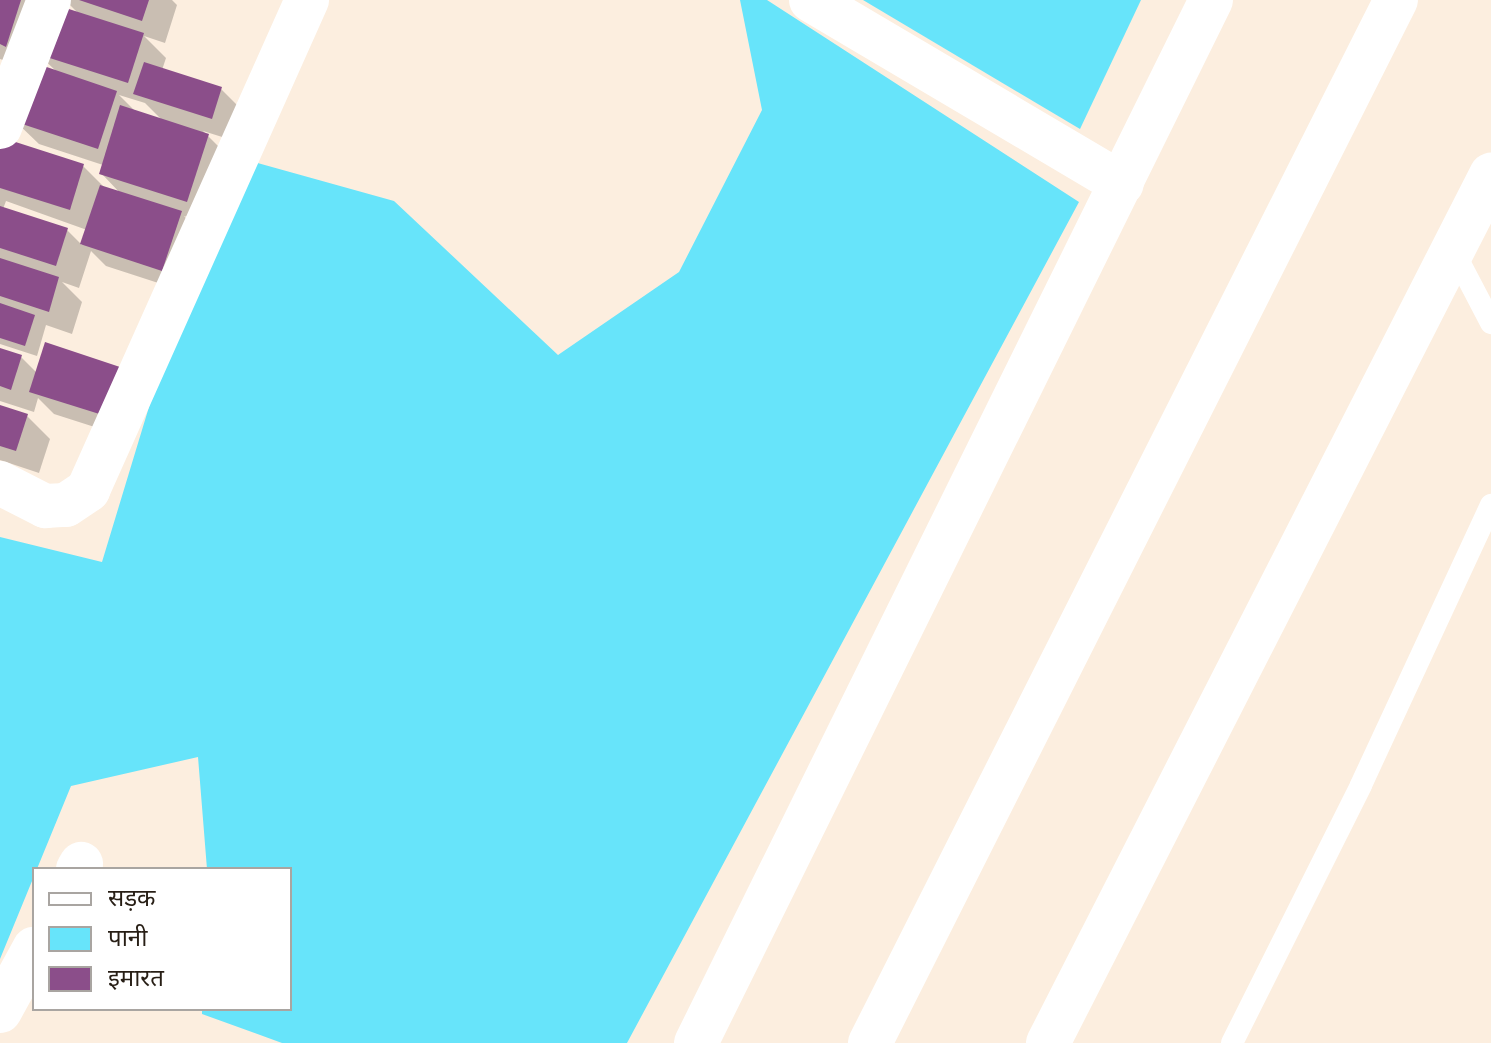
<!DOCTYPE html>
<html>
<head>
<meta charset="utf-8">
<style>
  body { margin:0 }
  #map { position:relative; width:1491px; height:1043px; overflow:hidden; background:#fceedf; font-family:Commissioner,"Noto Sans Devanagari",sans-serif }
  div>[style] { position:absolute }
  .water>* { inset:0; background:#67e4fa }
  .shadow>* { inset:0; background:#0003 }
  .building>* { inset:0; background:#8b4e8a }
  .lane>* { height:22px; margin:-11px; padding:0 11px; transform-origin:11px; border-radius:11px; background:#fff }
  .street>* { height:44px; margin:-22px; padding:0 22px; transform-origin:22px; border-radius:22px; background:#fff }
  .secondary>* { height:44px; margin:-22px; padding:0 22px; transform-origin:22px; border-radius:22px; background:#fff }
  span { translate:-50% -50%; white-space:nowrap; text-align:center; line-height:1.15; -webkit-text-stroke:8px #fff; paint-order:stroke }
  .legend { position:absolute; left:32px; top:867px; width:260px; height:144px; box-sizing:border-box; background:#fff; border:2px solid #a9a5a1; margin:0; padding:10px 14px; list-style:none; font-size:24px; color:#271e15 }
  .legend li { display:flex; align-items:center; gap:16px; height:40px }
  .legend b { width:40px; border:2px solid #a9a5a1 }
</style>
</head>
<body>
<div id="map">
  <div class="water">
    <i style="clip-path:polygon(740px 0,767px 0,1079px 202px,627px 1043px,282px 1043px,202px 1014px,202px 1009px,290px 1009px,290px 869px,207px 869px,198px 757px,71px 786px,0 959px,0 537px,102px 562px,162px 364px,236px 157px,394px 201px,558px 355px,679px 272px,762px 110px)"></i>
    <i style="clip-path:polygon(863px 0,1141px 0,1080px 129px)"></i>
  </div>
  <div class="shadow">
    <i style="clip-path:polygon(evenodd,0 0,49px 0,80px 15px,65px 0,172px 0,177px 5px,165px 43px,144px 36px,166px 58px,162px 70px,221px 89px,244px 112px,235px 141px,203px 131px,231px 159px,210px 224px,184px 216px,204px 236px,186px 292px,106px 266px,91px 251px,79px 288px,62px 282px,82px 302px,72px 334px,46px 325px,37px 356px,0 344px,0 144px,83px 166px,106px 189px,121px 194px,101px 173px,103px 165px,39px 144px,15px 121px,32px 69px,0 59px,0 0,35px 51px,57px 72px,31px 64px,35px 51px,0 0,119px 95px,145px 103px,163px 121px,137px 113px,119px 95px,0 0,6px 201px,87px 230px,82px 245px,67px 230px,3px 209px,6px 201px)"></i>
    <i style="clip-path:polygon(47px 345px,132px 439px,54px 414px,38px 398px,34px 412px,0 401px,0 350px,21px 357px,37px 373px)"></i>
    <i style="clip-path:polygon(0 407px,27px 416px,50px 439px,39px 473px,0 460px)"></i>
  </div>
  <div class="building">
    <i style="clip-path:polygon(0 0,21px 0,6px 47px,0 44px)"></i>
    <i style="clip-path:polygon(79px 0,149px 0,142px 21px)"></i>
    <i style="clip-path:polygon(50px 3px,144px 33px,128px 83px,34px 53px)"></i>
    <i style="clip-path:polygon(32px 62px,117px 91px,98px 149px,13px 121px)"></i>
    <i style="clip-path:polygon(144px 62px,222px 87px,212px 119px,133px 94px)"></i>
    <i style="clip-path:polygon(120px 105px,209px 134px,187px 202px,99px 174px)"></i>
    <i style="clip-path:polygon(0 137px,84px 164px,70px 210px,0 188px)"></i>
    <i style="clip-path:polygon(100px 185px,182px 211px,162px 271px,80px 244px)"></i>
    <i style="clip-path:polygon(0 206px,68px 228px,56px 266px,0 248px)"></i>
    <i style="clip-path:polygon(0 258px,59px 277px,49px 312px,0 296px)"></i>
    <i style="clip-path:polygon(0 303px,35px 315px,25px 346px,0 338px)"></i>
    <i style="clip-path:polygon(45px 342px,126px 369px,109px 417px,29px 392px)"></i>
    <i style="clip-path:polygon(0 348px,22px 355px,11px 390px,0 386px)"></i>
    <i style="clip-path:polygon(0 405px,28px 414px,16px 451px,0 446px)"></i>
  </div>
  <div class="lane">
    <i style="left:1455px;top:254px;width:78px;rotate:62.4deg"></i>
    <i style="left:1232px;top:1043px;width:288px;rotate:-63.4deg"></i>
    <i style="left:1361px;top:785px;width:309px;rotate:-65.1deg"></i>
  </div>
  <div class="street">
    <i style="left:811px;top:0;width:361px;rotate:30.6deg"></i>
    <i style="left:0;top:127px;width:136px;rotate:-68.9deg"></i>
    <i style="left:0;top:483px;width:51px;rotate:27.1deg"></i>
    <i style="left:45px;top:506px;width:21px;rotate:-3deg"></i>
    <i style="left:66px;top:505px;width:27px;rotate:-34deg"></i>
    <i style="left:88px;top:490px;width:537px;rotate:-65.92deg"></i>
    <i style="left:78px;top:869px;width:6px;rotate:-59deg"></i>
    <i style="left:0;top:1011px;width:71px;rotate:-61.3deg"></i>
    <i style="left:696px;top:1043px;width:1163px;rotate:-63.72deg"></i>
  </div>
  <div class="secondary">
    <i style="left:870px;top:1043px;width:1168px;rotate:-63.24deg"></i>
    <i style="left:1048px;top:1043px;width:975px;rotate:-62.96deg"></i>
  </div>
  <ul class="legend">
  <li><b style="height:10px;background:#fff"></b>सड़क</li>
  <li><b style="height:22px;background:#67e4fa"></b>पानी</li>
  <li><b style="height:22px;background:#8b4e8a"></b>इमारत</li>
  </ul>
</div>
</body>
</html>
